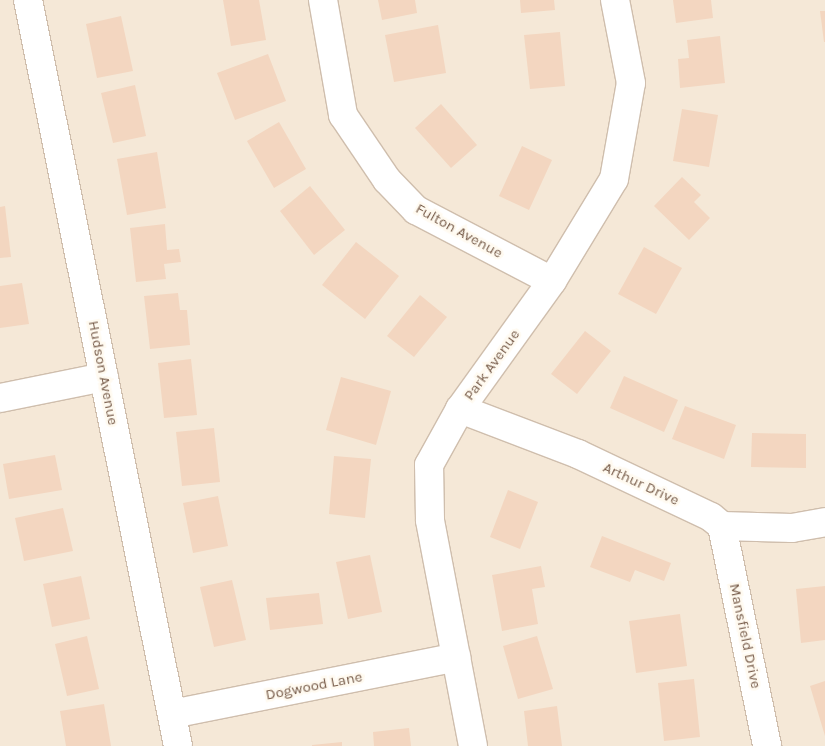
<!DOCTYPE html>
<html>
<head>
<meta charset="utf-8">
<style>
  body { margin:0 }
  #map { position:relative; width:825px; height:746px; overflow:hidden; background:#fdf6e9; font-family:Karla,sans-serif }
  div>[style] { position:absolute }
  .residential>* { inset:0; background:#f5e8d7 }
  .building>* { inset:0; background:#f3d6c0 }
  .roads { filter:drop-shadow(1px 0 #cfbead) drop-shadow(-1px 0 #cfbead) drop-shadow(0 1px #cfbead) drop-shadow(0 -1px #cfbead) }
  .minor>* { height:28px; margin:-14px; padding:0 14px; transform-origin:14px; border-radius:14px; background:#fff }
  span { translate:-50% -50%; white-space:nowrap; text-align:center; line-height:1.15; -webkit-text-stroke:5px #fffaf0; paint-order:stroke }
  .street-label { font-size:15px; color:#785d4b }
</style>
</head>
<body>
<div id="map">
  <div class="residential">
    <i style="clip-path:polygon(0 0,825px 0,825px 746px,0 746px)"></i>
  </div>
  <div class="building">
    <i style="clip-path:polygon(223px 0,259px 0,266px 40px,231px 46px)"></i>
    <i style="clip-path:polygon(378px 0,415px 0,417px 13px,382px 20px)"></i>
    <i style="clip-path:polygon(520px 0,554px 0,555px 10px,521px 13px)"></i>
    <i style="clip-path:polygon(673px 0,711px 0,713px 18px,676px 23px)"></i>
    <i style="clip-path:polygon(820px 11px,825px 11px,825px 42px,824px 42px)"></i>
    <i style="clip-path:polygon(121px 16px,133px 71px,97px 78px,86px 24px)"></i>
    <i style="clip-path:polygon(438px 25px,446px 73px,394px 82px,385px 35px)"></i>
    <i style="clip-path:polygon(560px 32px,565px 86px,530px 89px,524px 35px)"></i>
    <i style="clip-path:polygon(720px 36px,725px 83px,680px 88px,678px 59px,689px 58px,687px 40px)"></i>
    <i style="clip-path:polygon(268px 54px,286px 101px,235px 120px,217px 73px)"></i>
    <i style="clip-path:polygon(135px 85px,146px 136px,113px 143px,101px 93px)"></i>
    <i style="clip-path:polygon(441px 104px,477px 145px,451px 168px,415px 128px)"></i>
    <i style="clip-path:polygon(682px 109px,718px 115px,709px 167px,673px 161px)"></i>
    <i style="clip-path:polygon(279px 122px,306px 169px,274px 188px,247px 141px)"></i>
    <i style="clip-path:polygon(522px 146px,552px 160px,529px 210px,499px 196px)"></i>
    <i style="clip-path:polygon(157px 152px,166px 208px,127px 215px,117px 159px)"></i>
    <i style="clip-path:polygon(682px 177px,701px 195px,694px 202px,710px 218px,689px 240px,654px 206px)"></i>
    <i style="clip-path:polygon(310px 186px,345px 230px,314px 255px,280px 211px)"></i>
    <i style="clip-path:polygon(5px 206px,11px 257px,0 258px,0 207px)"></i>
    <i style="clip-path:polygon(165px 224px,167px 250px,179px 249px,181px 262px,164px 264px,166px 279px,136px 282px,130px 228px)"></i>
    <i style="clip-path:polygon(356px 242px,399px 276px,365px 319px,322px 285px)"></i>
    <i style="clip-path:polygon(644px 247px,682px 268px,656px 314px,618px 294px)"></i>
    <i style="clip-path:polygon(22px 283px,29px 324px,0 328px,0 286px)"></i>
    <i style="clip-path:polygon(178px 293px,180px 310px,187px 310px,190px 345px,150px 349px,144px 296px)"></i>
    <i style="clip-path:polygon(420px 295px,447px 317px,414px 357px,387px 336px)"></i>
    <i style="clip-path:polygon(585px 331px,611px 351px,577px 394px,551px 374px)"></i>
    <i style="clip-path:polygon(191px 359px,197px 415px,164px 418px,158px 363px)"></i>
    <i style="clip-path:polygon(624px 376px,678px 400px,664px 432px,610px 408px)"></i>
    <i style="clip-path:polygon(341px 377px,391px 391px,376px 445px,326px 430px)"></i>
    <i style="clip-path:polygon(685px 406px,736px 425px,724px 459px,672px 439px)"></i>
    <i style="clip-path:polygon(214px 428px,220px 482px,182px 486px,176px 432px)"></i>
    <i style="clip-path:polygon(752px 433px,806px 434px,806px 468px,751px 467px)"></i>
    <i style="clip-path:polygon(55px 455px,62px 490px,9px 499px,3px 464px)"></i>
    <i style="clip-path:polygon(334px 456px,371px 459px,365px 518px,329px 514px)"></i>
    <i style="clip-path:polygon(508px 490px,538px 502px,520px 549px,490px 537px)"></i>
    <i style="clip-path:polygon(218px 496px,228px 546px,193px 553px,183px 503px)"></i>
    <i style="clip-path:polygon(63px 508px,73px 551px,24px 561px,15px 518px)"></i>
    <i style="clip-path:polygon(602px 536px,671px 563px,664px 581px,635px 570px,630px 582px,590px 567px)"></i>
    <i style="clip-path:polygon(370px 555px,382px 612px,348px 619px,336px 562px)"></i>
    <i style="clip-path:polygon(541px 566px,545px 587px,532px 589px,538px 624px,502px 631px,492px 575px)"></i>
    <i style="clip-path:polygon(81px 576px,90px 619px,52px 627px,43px 584px)"></i>
    <i style="clip-path:polygon(232px 580px,246px 640px,214px 647px,200px 587px)"></i>
    <i style="clip-path:polygon(825px 586px,825px 640px,801px 643px,796px 589px)"></i>
    <i style="clip-path:polygon(319px 593px,323px 624px,270px 630px,266px 598px)"></i>
    <i style="clip-path:polygon(680px 614px,687px 666px,636px 673px,629px 621px)"></i>
    <i style="clip-path:polygon(87px 636px,99px 689px,67px 696px,55px 644px)"></i>
    <i style="clip-path:polygon(537px 636px,553px 689px,518px 699px,503px 646px)"></i>
    <i style="clip-path:polygon(694px 679px,700px 737px,664px 741px,658px 683px)"></i>
    <i style="clip-path:polygon(825px 681px,825px 736px,810px 686px)"></i>
    <i style="clip-path:polygon(104px 704px,111px 746px,66px 746px,60px 711px)"></i>
    <i style="clip-path:polygon(557px 706px,562px 746px,528px 746px,524px 711px)"></i>
    <i style="clip-path:polygon(409px 728px,411px 746px,374px 746px,373px 732px)"></i>
    <i style="clip-path:polygon(342px 742px,342px 746px,312px 746px,312px 745px)"></i>
  </div>
  <div class="roads">
    <div class="minor">
      <i style="left:28px;top:0;width:761px;rotate:78.63deg"></i>
      <i style="left:323px;top:0;width:117px;rotate:80.1deg"></i>
      <i style="left:343px;top:115px;width:78px;rotate:55.9deg"></i>
      <i style="left:387px;top:180px;width:42px;rotate:46deg"></i>
      <i style="left:416px;top:210px;width:153px;rotate:27.6deg"></i>
      <i style="left:0;top:398px;width:106px;rotate:-11.4deg"></i>
      <i style="left:460px;top:409px;width:126px;rotate:20.9deg"></i>
      <i style="left:578px;top:454px;width:147px;rotate:25.3deg"></i>
      <i style="left:711px;top:517px;width:14px;rotate:39deg"></i>
      <i style="left:722px;top:526px;width:70px;rotate:1.6deg"></i>
      <i style="left:792px;top:528px;width:34px;rotate:-10deg"></i>
      <i style="left:722px;top:526px;width:225px;rotate:78.4deg"></i>
      <i style="left:172px;top:714px;width:290px;rotate:-11.3deg"></i>
      <i style="left:473px;top:746px;width:230px;rotate:-100.8deg"></i>
      <i style="left:430px;top:520px;width:55px;rotate:-91deg"></i>
      <i style="left:429px;top:465px;width:64px;rotate:-61deg"></i>
      <i style="left:460px;top:409px;width:158px;rotate:-54.3deg"></i>
      <i style="left:552px;top:281px;width:119px;rotate:-58.7deg"></i>
      <i style="left:614px;top:179px;width:97px;rotate:-80deg"></i>
      <i style="left:631px;top:83px;width:85px;rotate:-100.9deg"></i>
    </div>
  </div>
  <div class="street-label">
    <span style="left:459px;top:231px;rotate:29deg">Fulton Avenue</span>
    <span style="left:492px;top:365px;rotate:-54deg">Park Avenue</span>
    <span style="left:103px;top:373px;rotate:79deg">Hudson Avenue</span>
    <span style="left:641px;top:484px;rotate:25deg">Arthur Drive</span>
    <span style="left:745px;top:636px;rotate:78deg">Mansfield Drive</span>
    <span style="left:314px;top:686px;rotate:-11deg">Dogwood Lane</span>
  </div>
</div>
</body>
</html>
